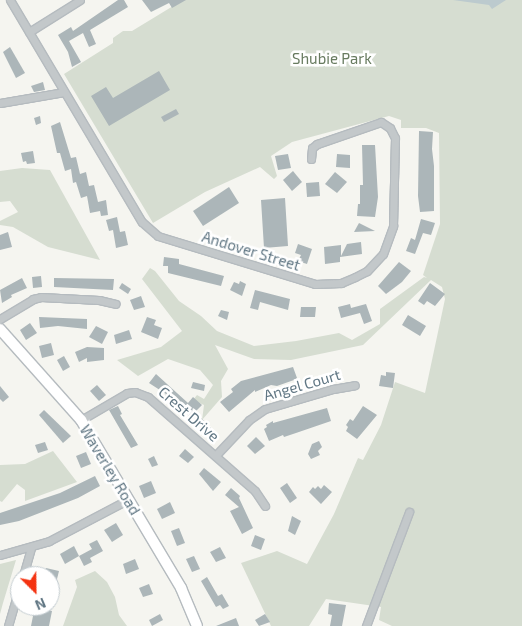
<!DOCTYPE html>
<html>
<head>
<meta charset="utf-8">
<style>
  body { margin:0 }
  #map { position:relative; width:522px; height:626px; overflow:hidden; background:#f5f5f0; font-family:"Exo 2",sans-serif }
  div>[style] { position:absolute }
  .green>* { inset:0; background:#d6ddd1 }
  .water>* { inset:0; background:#bccace }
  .building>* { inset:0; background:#acb6b9 }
  .roads { filter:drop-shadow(1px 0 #b5bbbf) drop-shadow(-1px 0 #b5bbbf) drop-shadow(0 1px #b5bbbf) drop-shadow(0 -1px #b5bbbf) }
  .minor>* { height:7px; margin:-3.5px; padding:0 3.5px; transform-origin:3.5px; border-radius:3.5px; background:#c3c8ca }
  .secondary>* { height:10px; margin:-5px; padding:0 5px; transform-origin:5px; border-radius:5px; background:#fff }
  span { translate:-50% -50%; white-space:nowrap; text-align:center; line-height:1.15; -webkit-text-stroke:5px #fff; paint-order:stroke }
  .park-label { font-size:15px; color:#687b60 }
  .street-label { font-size:15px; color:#617784 }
  .north { position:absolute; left:10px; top:566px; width:50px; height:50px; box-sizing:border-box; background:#fff; border:1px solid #c0c9ce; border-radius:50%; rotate:157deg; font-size:14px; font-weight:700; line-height:20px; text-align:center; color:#617784 }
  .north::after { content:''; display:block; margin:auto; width:18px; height:22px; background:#f43311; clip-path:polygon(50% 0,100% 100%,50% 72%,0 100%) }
</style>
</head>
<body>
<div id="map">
  <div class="green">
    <i style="clip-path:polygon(183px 0,522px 0,522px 626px,392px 626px,379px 620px,381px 607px,326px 599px,309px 626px,271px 626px,241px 563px,277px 551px,307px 564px,334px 514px,358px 458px,363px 460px,381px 425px,395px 382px,425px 393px,445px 299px,442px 287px,431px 280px,363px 345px,291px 360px,254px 359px,215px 345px,228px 369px,221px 381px,222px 397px,202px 420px,204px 405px,193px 400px,197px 395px,204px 399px,213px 385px,200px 370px,168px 359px,138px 376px,117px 360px,161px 347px,182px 331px,142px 279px,150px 268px,155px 271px,179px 301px,201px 316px,217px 331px,254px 346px,296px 341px,339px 333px,352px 340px,380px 324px,380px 309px,424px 277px,427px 278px,423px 275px,440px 224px,439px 133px,426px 128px,401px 128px,401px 120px,389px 116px,292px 142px,271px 156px,277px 176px,274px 179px,260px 167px,205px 192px,153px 223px,64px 74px,113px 43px,113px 38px,123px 31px,132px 31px)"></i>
    <i style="clip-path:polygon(22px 168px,50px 170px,100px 260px,48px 247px,13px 227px,0 225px,0 221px,18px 212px,10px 201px,0 202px,0 171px)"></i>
    <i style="clip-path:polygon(53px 451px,77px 482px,25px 501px,25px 490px,17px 484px,2px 502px,0 501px,0 465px,25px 464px)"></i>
    <i style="clip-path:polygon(16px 560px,3px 603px,0 614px,0 564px)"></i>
    <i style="clip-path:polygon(95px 571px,107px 582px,115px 597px,119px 615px,127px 626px,63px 626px,77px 587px,75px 580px)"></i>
  </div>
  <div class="water">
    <i style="clip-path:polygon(453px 0,506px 0,492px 9px,489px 5px)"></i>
  </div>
  <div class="building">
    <i style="clip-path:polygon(118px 0,124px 0,128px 7px,90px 30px,96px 44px,89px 47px,83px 33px,69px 41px,81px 62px,72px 67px,68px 52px,58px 35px,71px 27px,73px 31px)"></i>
    <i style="clip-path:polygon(142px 0,186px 0,172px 8px,169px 3px,151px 12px)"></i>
    <i style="clip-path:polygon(10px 47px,25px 73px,16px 78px,3px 52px)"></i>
    <i style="clip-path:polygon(159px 71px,170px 90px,109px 126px,91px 96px,106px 87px,113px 98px)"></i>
    <i style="clip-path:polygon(43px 82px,45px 90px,34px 92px,31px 86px)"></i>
    <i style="clip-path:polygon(176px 109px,179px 114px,164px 122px,161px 117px)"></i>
    <i style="clip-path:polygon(40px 116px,41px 123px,36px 125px,34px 118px)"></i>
    <i style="clip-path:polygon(60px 122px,71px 158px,76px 157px,80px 174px,86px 172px,89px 186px,94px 185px,98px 202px,106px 200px,108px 215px,101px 216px,100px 211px,90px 213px,87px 196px,81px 198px,76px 182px,73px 183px,71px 169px,65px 171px,60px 153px,57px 153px,51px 126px)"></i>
    <i style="clip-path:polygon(419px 131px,433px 132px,432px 149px,434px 166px,434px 211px,420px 212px,418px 196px)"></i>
    <i style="clip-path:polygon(362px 145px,375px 145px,378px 197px,375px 217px,357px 216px,358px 204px,360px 204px,360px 185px,363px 185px)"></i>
    <i style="clip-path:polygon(33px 151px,35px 163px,27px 164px,26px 161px,23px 162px,21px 153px)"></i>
    <i style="clip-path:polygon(288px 154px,291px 168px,278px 170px,275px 156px)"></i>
    <i style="clip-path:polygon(337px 154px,350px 155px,350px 168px,336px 167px)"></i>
    <i style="clip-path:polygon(293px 171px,302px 182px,292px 191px,283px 180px)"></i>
    <i style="clip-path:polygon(335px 172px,347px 182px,337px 193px,325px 184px)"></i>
    <i style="clip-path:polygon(319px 182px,320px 196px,307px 197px,306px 183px)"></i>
    <i style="clip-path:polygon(229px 187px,239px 203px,203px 226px,193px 211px)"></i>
    <i style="clip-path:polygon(285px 198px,288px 246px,264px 248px,261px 200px)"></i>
    <i style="clip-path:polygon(117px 217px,120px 232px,125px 231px,128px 245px,116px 248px,113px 230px,109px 231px,106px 220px)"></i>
    <i style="clip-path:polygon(421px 219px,435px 223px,431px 235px,423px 233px,415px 254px,406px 251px,411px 238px,415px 240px)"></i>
    <i style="clip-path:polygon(359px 223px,375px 231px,354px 232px)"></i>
    <i style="clip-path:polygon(8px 232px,12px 247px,0 250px,0 235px)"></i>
    <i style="clip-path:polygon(361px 242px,362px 254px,340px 257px,340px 262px,325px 264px,324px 247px,341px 245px,341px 256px,347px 244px)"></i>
    <i style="clip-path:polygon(298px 244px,312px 249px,307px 264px,298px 261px,301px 255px,295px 253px)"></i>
    <i style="clip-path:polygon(164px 257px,179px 259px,179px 264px,224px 276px,221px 286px,168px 273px,168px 266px,163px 266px)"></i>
    <i style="clip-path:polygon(399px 262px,411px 271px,402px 282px,386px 294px,378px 286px)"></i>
    <i style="clip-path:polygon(41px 276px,42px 287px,33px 288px,32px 277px)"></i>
    <i style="clip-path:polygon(22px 278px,27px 288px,11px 295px,12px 297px,2px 303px,0 290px)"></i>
    <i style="clip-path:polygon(54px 278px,114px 279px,113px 290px,54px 287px)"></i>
    <i style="clip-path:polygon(240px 281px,246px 284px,242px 296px,230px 290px,234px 282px,239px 284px)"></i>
    <i style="clip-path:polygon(122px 283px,131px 289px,128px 294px,119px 288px)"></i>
    <i style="clip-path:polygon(430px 283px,445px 294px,435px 306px,427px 301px,424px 305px,418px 301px)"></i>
    <i style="clip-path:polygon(255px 290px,290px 299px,288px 310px,260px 302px,258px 310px,250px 308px)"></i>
    <i style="clip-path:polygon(141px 296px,145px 307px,134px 310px,130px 300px)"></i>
    <i style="clip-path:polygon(350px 304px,351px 308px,366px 304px,372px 321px,364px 324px,360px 313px,341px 318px,338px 307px)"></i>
    <i style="clip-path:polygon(301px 307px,316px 307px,315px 317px,300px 317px)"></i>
    <i style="clip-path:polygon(221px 310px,229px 312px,227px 320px,218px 316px)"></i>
    <i style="clip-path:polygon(408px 315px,426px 326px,420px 336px,402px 325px)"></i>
    <i style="clip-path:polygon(39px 317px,87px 319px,87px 329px,58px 326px,40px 328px)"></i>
    <i style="clip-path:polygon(147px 317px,156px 320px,154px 325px,162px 328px,158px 339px,141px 332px)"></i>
    <i style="clip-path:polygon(30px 323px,37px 333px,26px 340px,20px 330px)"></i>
    <i style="clip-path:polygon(96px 326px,108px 332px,102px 344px,89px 337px)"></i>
    <i style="clip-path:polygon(129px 330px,132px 339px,116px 344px,114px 335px)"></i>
    <i style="clip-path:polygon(51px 343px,54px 355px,42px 358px,39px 346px)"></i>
    <i style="clip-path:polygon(87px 347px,104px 348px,104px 360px,87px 362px,87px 358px,79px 362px,75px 352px)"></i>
    <i style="clip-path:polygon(64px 356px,70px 367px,63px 371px,57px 360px)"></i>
    <i style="clip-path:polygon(293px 367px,297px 378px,294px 380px,277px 386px,271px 385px,255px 392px,255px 390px,229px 412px,220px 402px,233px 392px,231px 389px,241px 381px)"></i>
    <i style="clip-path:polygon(386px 372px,395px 373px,393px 388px,379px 386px,381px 375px,386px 376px)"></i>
    <i style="clip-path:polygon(156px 374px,188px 403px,193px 397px,202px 405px,195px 412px,213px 430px,207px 436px,177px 403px,175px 405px,165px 396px,166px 394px,149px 383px)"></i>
    <i style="clip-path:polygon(193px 382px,205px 385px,204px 391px,191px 388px)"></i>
    <i style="clip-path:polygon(97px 385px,106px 395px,99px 401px,90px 391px)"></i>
    <i style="clip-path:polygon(0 386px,9px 397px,3px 402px,0 399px)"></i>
    <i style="clip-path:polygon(118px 406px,122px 414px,120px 415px,138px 445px,131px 448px,109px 410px)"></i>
    <i style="clip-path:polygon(363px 406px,377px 415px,357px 439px,346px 431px,348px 427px,346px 425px,350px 419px,353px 421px)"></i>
    <i style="clip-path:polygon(327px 408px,331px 421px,296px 433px,284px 437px,283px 435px,269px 441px,264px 429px,267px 427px,266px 425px,273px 421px,273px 423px)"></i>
    <i style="clip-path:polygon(44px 410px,71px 436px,63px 443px,39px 415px)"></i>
    <i style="clip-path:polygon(256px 437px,265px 446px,255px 454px,247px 446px)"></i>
    <i style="clip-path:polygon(319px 441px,322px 447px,318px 451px,320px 455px,311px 459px,308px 454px,312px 444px)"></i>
    <i style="clip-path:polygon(45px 442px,48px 450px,38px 453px,35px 445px)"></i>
    <i style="clip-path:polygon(185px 449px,194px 457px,188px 463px,179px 456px)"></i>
    <i style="clip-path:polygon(86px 452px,91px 464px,81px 468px,76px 456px)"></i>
    <i style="clip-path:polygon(154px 456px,158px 465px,152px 467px,148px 459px)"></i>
    <i style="clip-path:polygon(204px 468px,221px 482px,213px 491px,199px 474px)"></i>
    <i style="clip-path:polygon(95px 476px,100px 486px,78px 498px,19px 521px,0 525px,0 513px,60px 493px)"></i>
    <i style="clip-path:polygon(151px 481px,156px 493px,144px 498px,139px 486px)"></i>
    <i style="clip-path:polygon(287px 483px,297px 498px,290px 503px,280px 488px)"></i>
    <i style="clip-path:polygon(324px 485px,332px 492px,321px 504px,309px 492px,313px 487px,315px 489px,318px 486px,321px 489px)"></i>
    <i style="clip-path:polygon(231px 488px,240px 496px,239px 498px,253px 528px,242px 534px,230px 511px,239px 507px,225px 495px)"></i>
    <i style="clip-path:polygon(170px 502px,175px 513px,162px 519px,157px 509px)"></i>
    <i style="clip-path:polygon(292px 516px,301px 521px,295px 535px,288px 531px)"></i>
    <i style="clip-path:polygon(116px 523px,123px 535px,112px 542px,104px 530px)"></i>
    <i style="clip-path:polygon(179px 528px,185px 543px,177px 546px,171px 531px)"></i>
    <i style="clip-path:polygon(255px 535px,265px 539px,261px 550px,251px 546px)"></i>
    <i style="clip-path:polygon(97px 540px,103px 551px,90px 558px,92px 562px,84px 566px,79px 556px,92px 549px,89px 544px)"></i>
    <i style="clip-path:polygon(74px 546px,79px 556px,65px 564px,60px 554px)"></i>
    <i style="clip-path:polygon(220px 547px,226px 558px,216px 562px,210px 552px)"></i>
    <i style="clip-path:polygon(194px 556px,200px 569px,192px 572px,186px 559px)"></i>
    <i style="clip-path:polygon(135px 559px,139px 569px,126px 574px,123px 564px)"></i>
    <i style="clip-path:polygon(46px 568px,59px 571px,56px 583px,50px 582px,50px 576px,44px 576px)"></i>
    <i style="clip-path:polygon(207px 577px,218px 596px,222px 594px,229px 606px,223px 609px,220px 605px,216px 607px,201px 581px)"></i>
    <i style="clip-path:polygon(149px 584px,153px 594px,143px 597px,139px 588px)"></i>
    <i style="clip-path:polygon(329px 603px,346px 605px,342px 626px,330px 626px,332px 615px,328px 614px)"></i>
    <i style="clip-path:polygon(35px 606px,43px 606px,42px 609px,52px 611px,49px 626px,31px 626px)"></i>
    <i style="clip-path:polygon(160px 614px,163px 620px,152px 626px,149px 620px)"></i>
    <i style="clip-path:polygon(265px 614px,270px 622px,259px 626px,255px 620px)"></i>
    <i style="clip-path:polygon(236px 618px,239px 626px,216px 626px)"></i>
  </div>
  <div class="roads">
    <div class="minor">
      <i style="left:10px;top:0;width:258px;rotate:59.3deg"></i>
      <i style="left:142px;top:222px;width:21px;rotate:41deg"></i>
      <i style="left:158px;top:236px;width:164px;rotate:17deg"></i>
      <i style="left:315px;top:284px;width:26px;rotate:-2deg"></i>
      <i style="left:341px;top:283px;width:15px;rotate:-23deg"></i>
      <i style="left:355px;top:277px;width:13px;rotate:-27deg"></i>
      <i style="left:367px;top:271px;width:23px;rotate:-47deg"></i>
      <i style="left:383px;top:254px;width:30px;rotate:-70deg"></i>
      <i style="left:393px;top:226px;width:88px;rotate:-88.7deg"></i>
      <i style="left:395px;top:138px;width:11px;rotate:-117deg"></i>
      <i style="left:390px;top:128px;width:11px;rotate:-146deg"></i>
      <i style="left:381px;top:122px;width:68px;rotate:161deg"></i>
      <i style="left:317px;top:144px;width:6px;rotate:141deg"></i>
      <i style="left:312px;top:148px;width:11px;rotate:95deg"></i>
      <i style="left:29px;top:32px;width:60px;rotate:-32.1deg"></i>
      <i style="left:0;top:103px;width:65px;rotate:-9.8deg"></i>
      <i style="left:0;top:319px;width:39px;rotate:-31deg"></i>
      <i style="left:33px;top:299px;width:8px;rotate:-14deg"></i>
      <i style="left:41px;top:297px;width:58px;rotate:3deg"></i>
      <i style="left:99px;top:300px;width:17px;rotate:13deg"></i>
      <i style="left:81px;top:420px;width:53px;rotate:-30.4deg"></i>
      <i style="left:127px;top:393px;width:8px;rotate:-7deg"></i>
      <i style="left:135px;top:392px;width:14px;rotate:21deg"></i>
      <i style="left:148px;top:397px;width:142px;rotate:41.3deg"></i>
      <i style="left:255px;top:491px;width:18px;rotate:56deg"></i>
      <i style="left:216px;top:455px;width:48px;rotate:-46.7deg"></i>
      <i style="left:249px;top:420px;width:19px;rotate:-35deg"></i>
      <i style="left:265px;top:409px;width:71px;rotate:-16.4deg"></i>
      <i style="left:333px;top:389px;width:22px;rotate:-10deg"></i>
      <i style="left:0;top:555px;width:51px;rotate:-15.9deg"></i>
      <i style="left:49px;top:541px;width:88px;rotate:-27.7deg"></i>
      <i style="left:23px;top:576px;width:29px;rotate:-74deg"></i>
      <i style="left:8px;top:626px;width:43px;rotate:-73.7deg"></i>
      <i style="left:366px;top:626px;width:122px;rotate:-69.3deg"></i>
    </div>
    <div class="secondary">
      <i style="left:0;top:329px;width:122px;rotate:48.3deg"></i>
      <i style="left:81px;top:420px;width:196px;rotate:59.2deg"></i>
      <i style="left:181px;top:588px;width:41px;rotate:67.2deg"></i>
    </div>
  </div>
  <div class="park-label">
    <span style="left:332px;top:59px">Shubie Park</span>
  </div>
  <div class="street-label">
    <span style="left:251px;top:251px;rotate:17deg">Andover Street</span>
    <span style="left:302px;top:385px;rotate:-16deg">Angel Court</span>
    <span style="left:189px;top:414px;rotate:41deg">Crest Drive</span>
    <span style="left:110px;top:470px;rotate:59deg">Waverley Road</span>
  </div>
  <div class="north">N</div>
</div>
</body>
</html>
